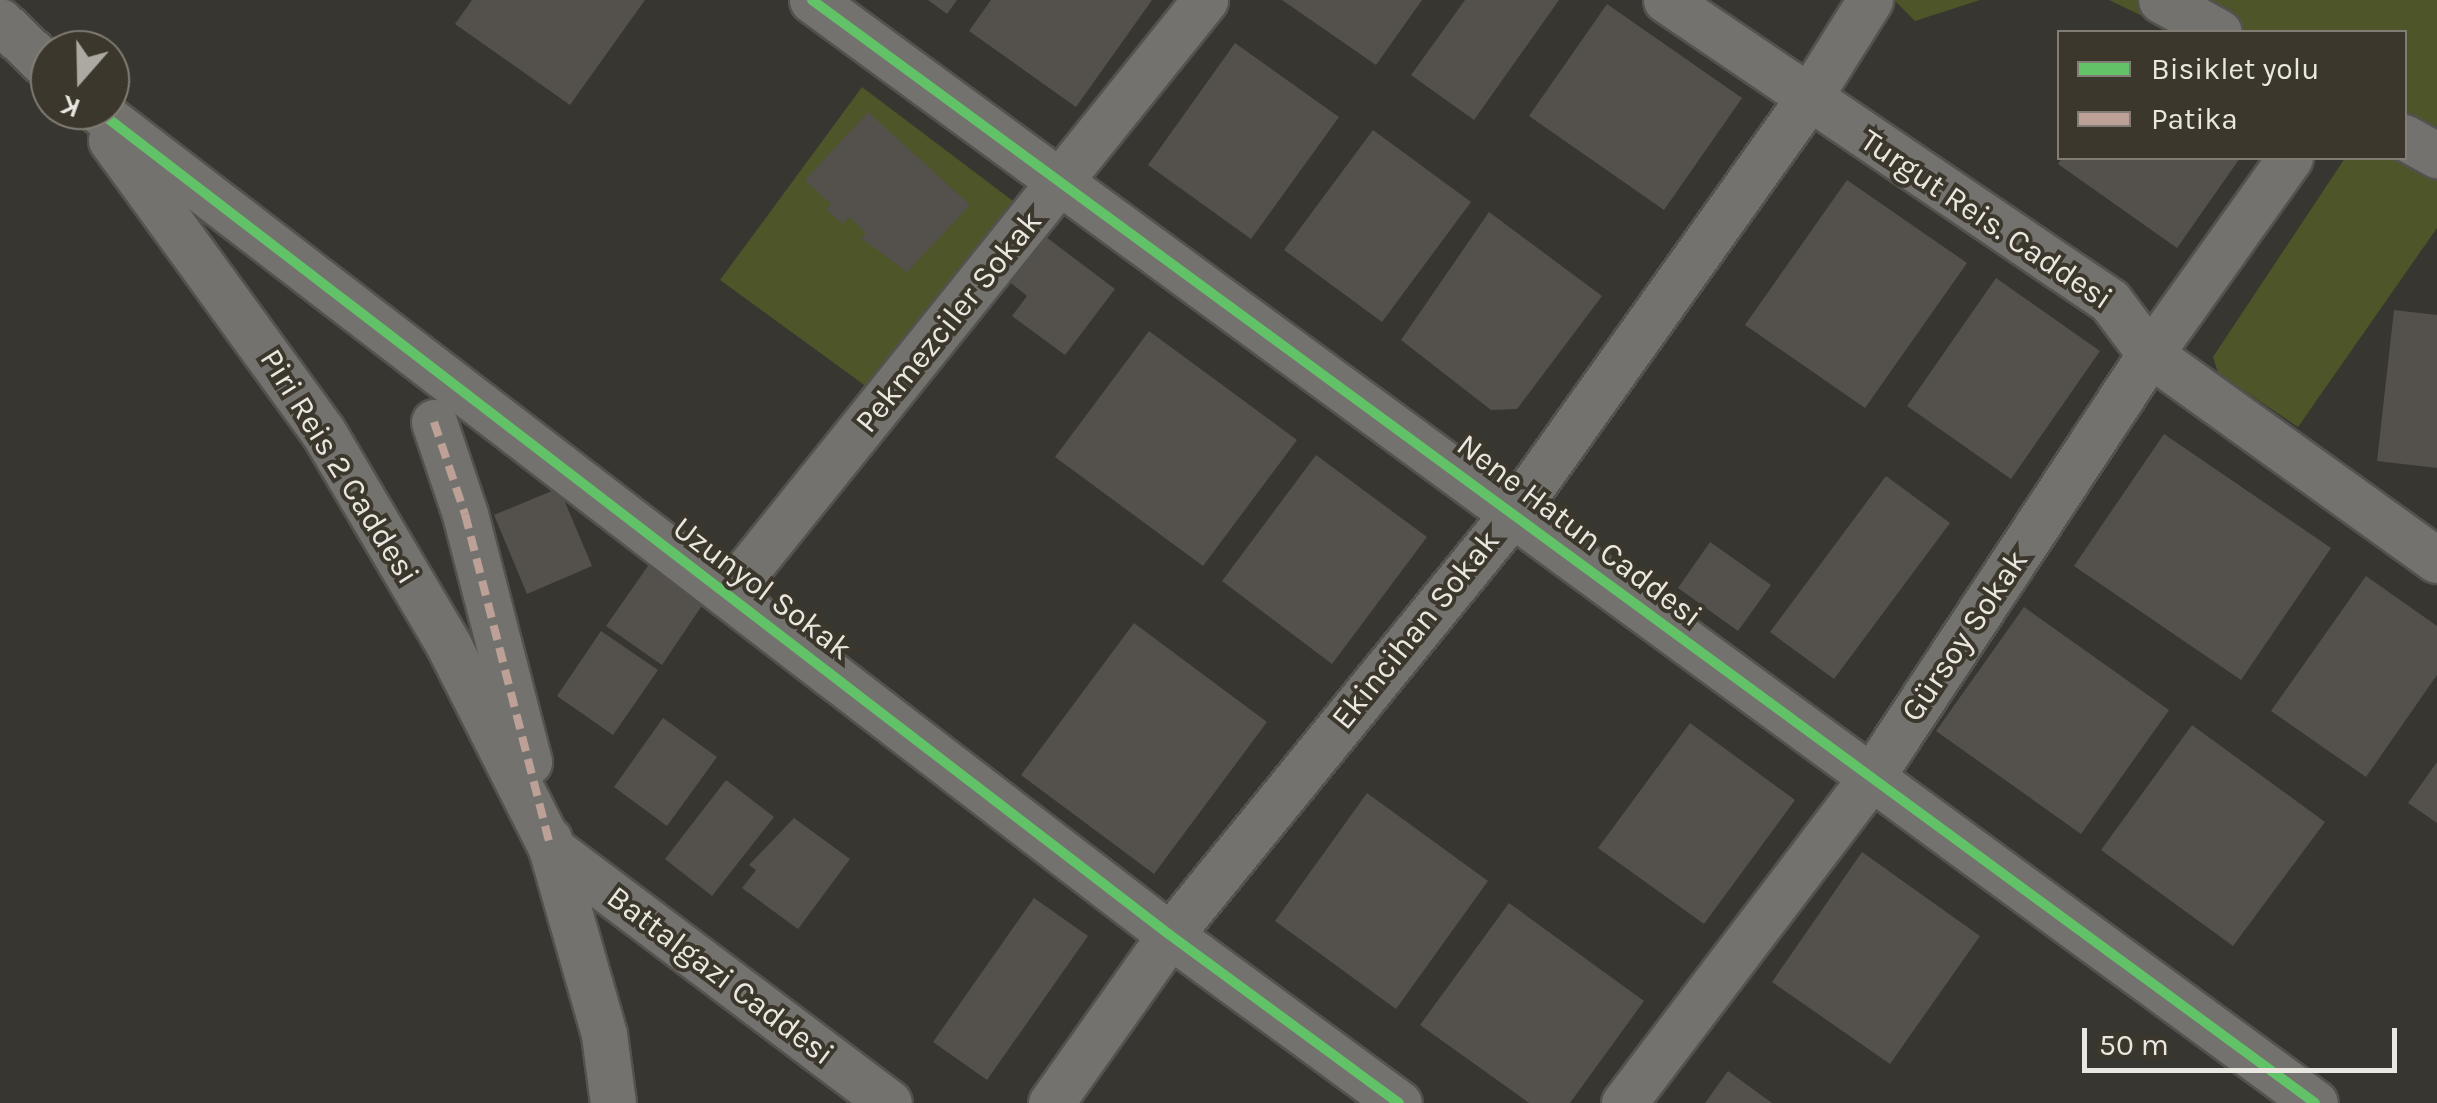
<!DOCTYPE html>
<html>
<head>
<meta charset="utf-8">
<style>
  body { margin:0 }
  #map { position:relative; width:2437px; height:1103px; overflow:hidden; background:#383630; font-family:Karla,sans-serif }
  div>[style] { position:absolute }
  .green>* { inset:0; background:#4d5529 }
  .building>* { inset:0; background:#54514d }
  .roads { filter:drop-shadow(2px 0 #54524e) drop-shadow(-2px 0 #54524e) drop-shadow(0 2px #54524e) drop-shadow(0 -2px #54524e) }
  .minor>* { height:45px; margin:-22.5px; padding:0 22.5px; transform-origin:22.5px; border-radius:22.5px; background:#74726e }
  .quiet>* { height:8px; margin-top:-4px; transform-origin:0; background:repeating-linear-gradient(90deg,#bda197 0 15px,transparent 0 23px) }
  .cycleway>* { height:10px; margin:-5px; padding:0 5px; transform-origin:5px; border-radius:5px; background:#61c268 }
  span { translate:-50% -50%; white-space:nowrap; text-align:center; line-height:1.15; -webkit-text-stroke:8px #3c372c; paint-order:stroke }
  .street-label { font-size:32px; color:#eae7e1 }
  .legend { position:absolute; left:2057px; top:30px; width:350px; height:130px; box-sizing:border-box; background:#3c372c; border:2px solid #827d74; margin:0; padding:12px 18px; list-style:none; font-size:30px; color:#eae7e1 }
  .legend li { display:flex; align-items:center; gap:20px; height:50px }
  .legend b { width:50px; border:2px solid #827d74 }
  .north { position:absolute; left:30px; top:30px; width:100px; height:100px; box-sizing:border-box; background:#3c372c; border:2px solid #827d74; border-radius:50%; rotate:200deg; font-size:28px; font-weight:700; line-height:40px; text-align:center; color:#eae7e1 }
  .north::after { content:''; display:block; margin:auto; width:35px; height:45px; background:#aca9a3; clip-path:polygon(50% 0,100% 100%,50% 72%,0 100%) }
  .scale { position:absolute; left:2082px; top:1028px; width:315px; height:45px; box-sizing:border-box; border:5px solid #eae7e1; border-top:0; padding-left:12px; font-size:30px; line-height:35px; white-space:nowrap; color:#eae7e1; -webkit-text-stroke:8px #3c372c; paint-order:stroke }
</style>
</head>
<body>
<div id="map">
  <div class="green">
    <i style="clip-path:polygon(1894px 0,1980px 0,1915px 21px)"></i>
    <i style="clip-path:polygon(2109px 0,2437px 0,2437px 160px,2405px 144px,2404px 32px,2176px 32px)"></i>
    <i style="clip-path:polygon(862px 87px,1013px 201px,871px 390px,720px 280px)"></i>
    <i style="clip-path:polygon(2345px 158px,2396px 158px,2437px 178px,2437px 228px,2298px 427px,2218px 373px,2213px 357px)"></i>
  </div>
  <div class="building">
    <i style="clip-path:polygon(472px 0,645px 0,570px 105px,455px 24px)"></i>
    <i style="clip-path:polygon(928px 0,957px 0,947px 14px)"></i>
    <i style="clip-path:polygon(991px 0,1152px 0,1076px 107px,969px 31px)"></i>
    <i style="clip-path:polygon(1282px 0,1422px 0,1376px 65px)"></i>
    <i style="clip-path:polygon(1465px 0,1559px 0,1474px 120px,1411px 75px)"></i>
    <i style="clip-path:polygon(1607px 4px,1742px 98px,1664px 210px,1529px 116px)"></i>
    <i style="clip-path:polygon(1235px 43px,1339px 117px,1251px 239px,1148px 165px)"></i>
    <i style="clip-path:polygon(868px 112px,970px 205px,907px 272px,861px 238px,866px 233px,849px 217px,843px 224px,826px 210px,831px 204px,805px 180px)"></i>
    <i style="clip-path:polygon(1373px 130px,1471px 202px,1382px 322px,1284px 250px)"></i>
    <i style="clip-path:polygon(2062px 158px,2240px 158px,2177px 248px,2058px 164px)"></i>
    <i style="clip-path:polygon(1847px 180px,1967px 263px,1865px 408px,1745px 325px)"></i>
    <i style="clip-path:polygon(1489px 212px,1602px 296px,1517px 409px,1491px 410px,1401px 340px)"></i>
    <i style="clip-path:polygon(1046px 237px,1115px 289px,1065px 355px,1012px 316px,1027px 296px,1011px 283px)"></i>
    <i style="clip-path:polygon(1996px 278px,2100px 351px,2011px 479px,1907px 406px)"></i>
    <i style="clip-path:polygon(2394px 310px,2437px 315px,2437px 468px,2377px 461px)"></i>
    <i style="clip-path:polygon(1149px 331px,1297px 440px,1203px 566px,1055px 457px)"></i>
    <i style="clip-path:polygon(2164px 434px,2331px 548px,2241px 680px,2074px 566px)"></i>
    <i style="clip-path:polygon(1316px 455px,1427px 537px,1332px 664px,1222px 581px)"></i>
    <i style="clip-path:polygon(1886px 476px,1950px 523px,1834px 679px,1770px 632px)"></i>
    <i style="clip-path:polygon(559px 488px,592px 566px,527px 594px,494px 515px)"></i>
    <i style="clip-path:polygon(1710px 542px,1771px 585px,1738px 631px,1678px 588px)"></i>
    <i style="clip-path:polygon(650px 563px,705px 601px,662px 665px,606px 626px)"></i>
    <i style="clip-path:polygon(2366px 576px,2437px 626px,2437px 675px,2366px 777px,2271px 711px)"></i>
    <i style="clip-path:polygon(2024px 607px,2169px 710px,2081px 834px,1936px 731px)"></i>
    <i style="clip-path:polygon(1134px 623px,1267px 722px,1154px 874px,1021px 775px)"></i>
    <i style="clip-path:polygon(601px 631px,658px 670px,613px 735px,557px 696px)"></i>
    <i style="clip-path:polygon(663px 718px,717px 757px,667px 826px,614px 787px)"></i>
    <i style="clip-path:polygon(1690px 723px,1795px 800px,1704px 924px,1598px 848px)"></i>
    <i style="clip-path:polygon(2192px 725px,2325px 822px,2233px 946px,2101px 850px)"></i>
    <i style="clip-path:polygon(2437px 762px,2437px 823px,2408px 803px)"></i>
    <i style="clip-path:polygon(726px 780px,774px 817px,712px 896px,665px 859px)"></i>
    <i style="clip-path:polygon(1367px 793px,1488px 881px,1396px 1009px,1275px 921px)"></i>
    <i style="clip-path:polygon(794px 818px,850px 859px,798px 929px,742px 888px,756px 870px,749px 865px)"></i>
    <i style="clip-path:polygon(1862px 852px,1980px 936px,1890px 1064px,1772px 982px)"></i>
    <i style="clip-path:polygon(1034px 898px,1088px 936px,987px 1080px,933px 1042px)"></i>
    <i style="clip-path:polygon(1509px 903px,1644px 1001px,1570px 1103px,1529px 1103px,1420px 1025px)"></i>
    <i style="clip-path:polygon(1728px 1071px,1772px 1103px,1705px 1103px)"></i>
  </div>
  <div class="roads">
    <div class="minor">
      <i style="left:812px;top:0;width:1864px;rotate:36.27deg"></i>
      <i style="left:1666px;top:0;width:536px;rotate:34.13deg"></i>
      <i style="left:2110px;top:301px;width:66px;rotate:53deg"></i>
      <i style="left:2150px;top:354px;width:353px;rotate:35.7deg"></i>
      <i style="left:2161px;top:0;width:66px;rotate:28.9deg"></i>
      <i style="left:0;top:21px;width:69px;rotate:43.8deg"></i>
      <i style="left:97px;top:110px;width:1353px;rotate:37.56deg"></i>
      <i style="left:1170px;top:935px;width:284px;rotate:36.3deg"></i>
      <i style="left:2404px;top:137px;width:38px;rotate:29deg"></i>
      <i style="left:111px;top:140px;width:359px;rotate:54deg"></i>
      <i style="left:322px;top:430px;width:251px;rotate:59.5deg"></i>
      <i style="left:449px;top:646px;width:226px;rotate:63.2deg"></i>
      <i style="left:551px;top:848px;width:193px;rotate:74.1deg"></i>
      <i style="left:604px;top:1034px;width:70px;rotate:82.6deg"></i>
      <i style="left:434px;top:422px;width:97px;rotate:71.4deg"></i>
      <i style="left:465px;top:514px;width:256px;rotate:75.5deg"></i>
      <i style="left:728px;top:594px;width:762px;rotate:-51.23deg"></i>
      <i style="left:549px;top:839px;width:9px;rotate:77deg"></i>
      <i style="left:551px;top:848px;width:423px;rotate:37deg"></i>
      <i style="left:1051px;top:1103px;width:206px;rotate:-54.7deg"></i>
      <i style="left:1170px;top:935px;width:545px;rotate:-50.88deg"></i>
      <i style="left:1514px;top:512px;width:507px;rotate:-54.55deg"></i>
      <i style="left:1808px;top:99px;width:117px;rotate:-57.9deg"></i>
      <i style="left:1624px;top:1103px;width:407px;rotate:-52.8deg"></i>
      <i style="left:1870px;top:779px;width:509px;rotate:-56.62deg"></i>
      <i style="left:2150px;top:354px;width:241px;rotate:-54.5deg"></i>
    </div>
  </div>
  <div class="quiet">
    <i style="left:434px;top:422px;width:97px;rotate:71.4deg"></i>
    <i style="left:465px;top:514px;width:345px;rotate:75.6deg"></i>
  </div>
  <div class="cycleway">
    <i style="left:812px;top:0;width:1864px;rotate:36.27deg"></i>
    <i style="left:97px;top:110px;width:1353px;rotate:37.56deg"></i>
    <i style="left:1170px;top:935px;width:284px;rotate:36.3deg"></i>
  </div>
  <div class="street-label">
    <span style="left:1986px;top:220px;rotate:34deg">Turgut Reis. Caddesi</span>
    <span style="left:949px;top:322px;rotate:-51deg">Pekmezciler Sokak</span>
    <span style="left:339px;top:467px;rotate:58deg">Piri Reis 2 Caddesi</span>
    <span style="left:1579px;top:531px;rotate:37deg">Nene Hatun Caddesi</span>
    <span style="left:762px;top:589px;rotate:37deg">Uzunyol Sokak</span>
    <span style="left:1416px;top:630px;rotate:-51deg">Ekincihan Sokak</span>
    <span style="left:1965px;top:636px;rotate:-56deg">Gürsoy Sokak</span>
    <span style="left:720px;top:976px;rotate:37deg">Battalgazi Caddesi</span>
  </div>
  <ul class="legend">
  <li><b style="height:12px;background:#61c268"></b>Bisiklet yolu</li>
  <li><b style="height:12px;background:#bda197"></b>Patika</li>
  </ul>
  <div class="north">K</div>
  <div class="scale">50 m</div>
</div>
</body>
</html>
